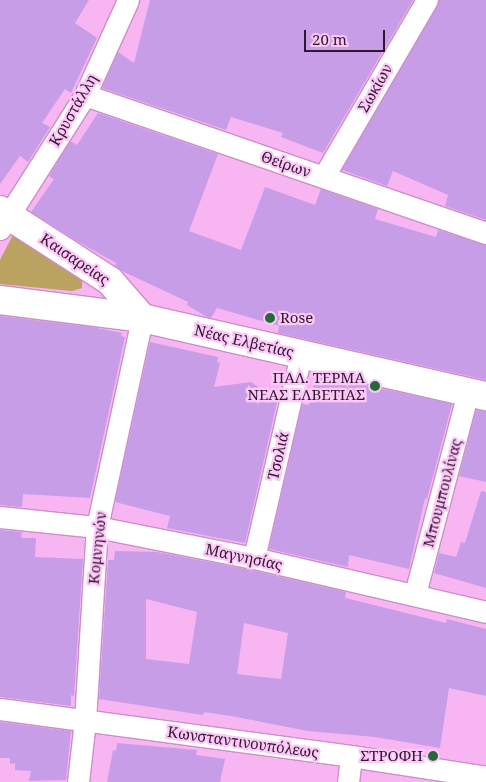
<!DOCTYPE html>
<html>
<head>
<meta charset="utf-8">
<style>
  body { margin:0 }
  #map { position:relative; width:486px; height:782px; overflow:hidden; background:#f7b6f1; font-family:"Noto Serif",serif }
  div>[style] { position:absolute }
  .green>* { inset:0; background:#baa261 }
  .building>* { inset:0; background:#c79de8 }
  .roads { filter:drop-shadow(1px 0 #cd8ec8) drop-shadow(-1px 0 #cd8ec8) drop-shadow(0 1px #cd8ec8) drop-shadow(0 -1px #cd8ec8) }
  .street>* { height:21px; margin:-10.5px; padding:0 10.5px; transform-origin:10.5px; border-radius:10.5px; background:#fff }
  .secondary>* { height:28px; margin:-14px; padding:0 14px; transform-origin:14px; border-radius:14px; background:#fff }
  .dots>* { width:14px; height:14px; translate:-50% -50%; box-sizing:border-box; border:2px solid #fdc8f8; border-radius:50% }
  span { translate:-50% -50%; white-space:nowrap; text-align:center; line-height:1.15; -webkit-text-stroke:4.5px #fdc8f8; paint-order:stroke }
  .street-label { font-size:15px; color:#30182e }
  .poi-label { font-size:15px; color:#30182e }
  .left { translate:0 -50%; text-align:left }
  .right { translate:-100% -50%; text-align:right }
  .scale { position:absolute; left:304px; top:30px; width:81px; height:22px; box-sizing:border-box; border:2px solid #30182e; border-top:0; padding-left:6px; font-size:15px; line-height:18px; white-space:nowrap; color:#30182e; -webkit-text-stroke:4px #fdc8f8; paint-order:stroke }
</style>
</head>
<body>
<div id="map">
  <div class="green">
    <i style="clip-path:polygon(14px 233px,82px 279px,82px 288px,72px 291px,0 284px,0 260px)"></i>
  </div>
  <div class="building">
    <i style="clip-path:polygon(0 0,89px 0,75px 23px,97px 38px,71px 93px,65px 89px,42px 123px,50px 127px,28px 162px,20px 156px,0 184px)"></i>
    <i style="clip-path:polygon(150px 0,413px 0,323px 153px,281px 137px,283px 133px,231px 117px,226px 130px,102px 88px,118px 52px,134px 63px)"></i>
    <i style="clip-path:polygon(439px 0,486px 0,486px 220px,445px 206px,448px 195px,393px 171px,387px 186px,342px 170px)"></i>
    <i style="clip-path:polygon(98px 113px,218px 154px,189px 231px,241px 250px,265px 187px,315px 205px,321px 189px,378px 209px,375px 219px,436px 237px,438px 230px,486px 245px,486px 380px,278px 333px,279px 326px,217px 308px,211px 318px,205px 316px,187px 305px,188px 302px,122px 271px,115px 266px,116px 263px,77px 241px,31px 212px,54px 179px,49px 176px,70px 141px,77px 145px)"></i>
    <i style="clip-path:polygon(0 316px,92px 327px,122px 333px,121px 336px,125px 337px,90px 498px,23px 494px,22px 507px,0 505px)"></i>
    <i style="clip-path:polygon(150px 342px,218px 357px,217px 362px,220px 363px,214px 387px,251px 382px,271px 396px,278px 398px,245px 543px,167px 528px,170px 516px,115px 502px)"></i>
    <i style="clip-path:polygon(316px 374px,452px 404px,427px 499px,425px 498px,409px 569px,349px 555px,348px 567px,269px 549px,302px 404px,309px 405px)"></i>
    <i style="clip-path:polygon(476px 410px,486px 411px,486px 482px,459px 476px)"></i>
    <i style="clip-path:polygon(481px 491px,486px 492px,486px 588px,434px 573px,439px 553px,456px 557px,461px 542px,465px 543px)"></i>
    <i style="clip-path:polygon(0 530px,22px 532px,21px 538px,36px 538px,35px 557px,83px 559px,74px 696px,71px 695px,71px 706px,0 697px)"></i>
    <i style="clip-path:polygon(evenodd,115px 551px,157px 552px,251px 570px,346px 592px,345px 598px,382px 607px,446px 623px,447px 619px,486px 629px,486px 696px,449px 688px,440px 748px,375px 737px,308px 731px,231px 716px,204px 712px,203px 715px,99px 699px,108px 560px,114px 560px,115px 551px,146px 599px,197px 612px,189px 664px,146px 659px,146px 599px,115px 551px,244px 623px,288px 633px,281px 679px,237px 674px,244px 623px)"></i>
    <i style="clip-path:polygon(0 722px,71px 731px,66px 780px,29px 781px,31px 771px,15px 770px,15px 763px,10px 764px,10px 758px,0 758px)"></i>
    <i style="clip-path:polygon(117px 743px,197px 750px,196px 755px,225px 759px,220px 782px,107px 782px,113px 750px,116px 751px)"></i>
  </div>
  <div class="roads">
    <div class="street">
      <i style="left:85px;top:95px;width:424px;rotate:19deg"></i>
      <i style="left:324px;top:176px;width:204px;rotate:-59.7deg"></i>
      <i style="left:0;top:229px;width:159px;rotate:-57.6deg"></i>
      <i style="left:85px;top:95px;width:104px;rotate:-65.6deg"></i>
      <i style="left:0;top:517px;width:98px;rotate:5.9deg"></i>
      <i style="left:97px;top:527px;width:160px;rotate:11.2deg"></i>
      <i style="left:254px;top:558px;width:238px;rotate:13.1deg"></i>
      <i style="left:254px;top:558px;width:209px;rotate:-77deg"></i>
      <i style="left:415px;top:594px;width:209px;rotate:-75.3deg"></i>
      <i style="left:0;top:709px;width:354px;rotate:7.6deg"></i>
      <i style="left:351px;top:756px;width:137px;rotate:8.8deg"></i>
      <i style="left:78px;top:782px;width:61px;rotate:-83.5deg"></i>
      <i style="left:85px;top:721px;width:194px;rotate:-86.5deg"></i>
      <i style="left:97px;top:527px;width:214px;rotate:-77.8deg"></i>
      <i style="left:348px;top:782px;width:26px;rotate:-83deg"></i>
    </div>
    <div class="secondary">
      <i style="left:0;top:210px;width:131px;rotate:32.8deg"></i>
      <i style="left:110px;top:281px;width:49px;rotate:49.1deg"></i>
      <i style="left:0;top:300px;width:143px;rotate:7.2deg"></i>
      <i style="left:142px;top:318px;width:353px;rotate:12.8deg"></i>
    </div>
  </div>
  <div class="dots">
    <i style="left:270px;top:318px;background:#236a37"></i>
    <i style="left:375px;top:386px;background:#236a37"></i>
    <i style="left:433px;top:756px;background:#236a37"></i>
  </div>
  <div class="street-label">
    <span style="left:375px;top:88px;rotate:-60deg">Σωκίων</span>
    <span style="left:73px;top:110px;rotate:-60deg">Κρυστάλλη</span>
    <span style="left:286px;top:164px;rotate:19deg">Θείρων</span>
    <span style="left:75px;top:259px;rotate:34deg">Καισαρείας</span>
    <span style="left:244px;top:341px;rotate:13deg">Νέας Ελβετίας</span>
    <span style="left:278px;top:456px;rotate:-77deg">Τσολιά</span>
    <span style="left:442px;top:493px;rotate:-75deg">Μπουμπουλίνας</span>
    <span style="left:97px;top:548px;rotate:-84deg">Κομνηνών</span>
    <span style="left:244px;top:557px;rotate:12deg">Μαγνησίας</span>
    <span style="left:243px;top:742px;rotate:8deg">Κωνσταντινουπόλεως</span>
  </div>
  <div class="poi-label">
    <span class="left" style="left:280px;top:318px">Rose</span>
    <span class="right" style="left:365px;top:386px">ΠΑΛ. ΤΕΡΜΑ<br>ΝΕΑΣ ΕΛΒΕΤΙΑΣ</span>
    <span class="right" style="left:423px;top:756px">ΣΤΡΟΦΗ</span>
  </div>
  <div class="scale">20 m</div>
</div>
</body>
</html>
